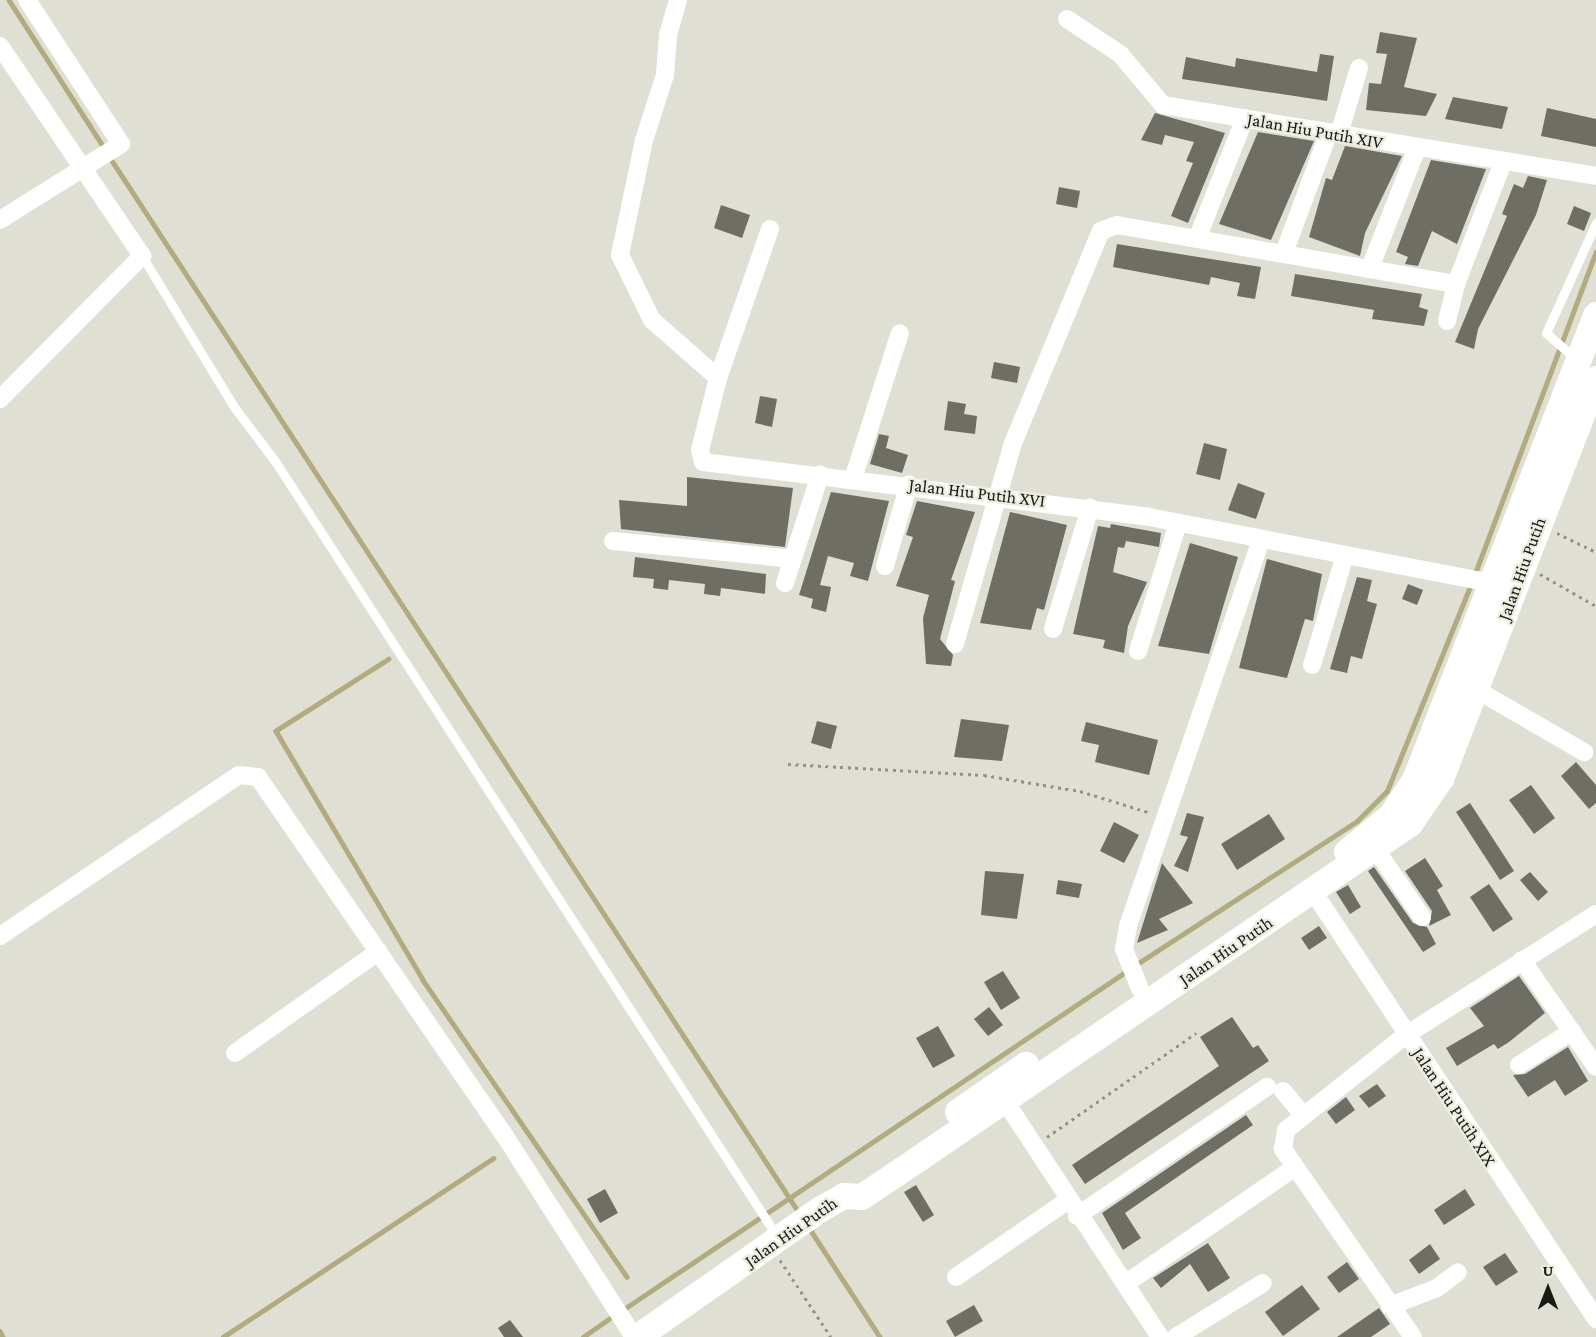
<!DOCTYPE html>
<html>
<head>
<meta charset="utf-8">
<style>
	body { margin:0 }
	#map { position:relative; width:1596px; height:1337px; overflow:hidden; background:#e0dfd3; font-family:"Crimson Pro",serif }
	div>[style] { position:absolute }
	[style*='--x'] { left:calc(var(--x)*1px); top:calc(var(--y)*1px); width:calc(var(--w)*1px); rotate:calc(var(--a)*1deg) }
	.stream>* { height:4.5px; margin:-2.25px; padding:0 2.25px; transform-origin:2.25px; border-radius:2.25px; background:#b1ab7f }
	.building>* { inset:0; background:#6f6e64 }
	.path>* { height:3px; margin-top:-1.5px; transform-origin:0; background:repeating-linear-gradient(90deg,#929289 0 3px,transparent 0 7.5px) }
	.lane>* { height:9px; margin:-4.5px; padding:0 4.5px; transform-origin:4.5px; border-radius:4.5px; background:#fff }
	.street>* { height:18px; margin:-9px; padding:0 9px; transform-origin:9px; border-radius:9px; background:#fff }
	.secondary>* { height:26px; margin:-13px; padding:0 13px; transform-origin:13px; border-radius:13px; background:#fff }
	span { translate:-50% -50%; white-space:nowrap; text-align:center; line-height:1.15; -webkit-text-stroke:4.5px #edece0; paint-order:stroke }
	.street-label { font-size:18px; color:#191915 }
	.north { position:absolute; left:1518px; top:1259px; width:60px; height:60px; -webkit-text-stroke:4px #edece0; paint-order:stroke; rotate:0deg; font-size:16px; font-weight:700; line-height:24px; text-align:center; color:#191915 }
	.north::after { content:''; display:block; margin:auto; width:21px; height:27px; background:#191915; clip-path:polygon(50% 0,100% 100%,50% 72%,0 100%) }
</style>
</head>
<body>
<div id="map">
	<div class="stream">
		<div style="--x:9;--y:0;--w:177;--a:57.2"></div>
		<div style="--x:109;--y:156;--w:1264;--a:56.85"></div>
		<div style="--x:1474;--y:576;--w:346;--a:-69.4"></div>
		<div style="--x:389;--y:659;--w:134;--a:147.5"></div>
		<div style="--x:276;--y:731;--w:289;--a:59.4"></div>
		<div style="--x:423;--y:980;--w:360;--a:55.5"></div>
		<div style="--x:1134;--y:966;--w:266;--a:-33"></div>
		<div style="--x:1357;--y:821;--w:42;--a:-45"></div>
		<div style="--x:1387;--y:791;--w:223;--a:-67.9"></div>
		<div style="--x:808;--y:1226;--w:132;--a:57"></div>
		<div style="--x:624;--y:1309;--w:606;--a:-33.9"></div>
		<div style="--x:0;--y:1331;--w:7;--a:63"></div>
		<div style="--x:223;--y:1337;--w:324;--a:-33.5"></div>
		<div style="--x:583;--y:1337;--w:33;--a:-35"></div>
	</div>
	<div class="building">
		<div style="clip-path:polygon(1380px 32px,1417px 38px,1404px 87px,1437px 94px,1426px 116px,1366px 110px,1369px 83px,1381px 84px,1387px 54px,1376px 53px)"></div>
		<div style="clip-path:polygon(1320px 54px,1334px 56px,1327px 101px,1182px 79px,1186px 57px,1235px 67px,1236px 58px,1317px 72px)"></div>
		<div style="clip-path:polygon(1453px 97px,1508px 107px,1502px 129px,1445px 119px)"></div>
		<div style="clip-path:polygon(1547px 108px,1596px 119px,1596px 147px,1541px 136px)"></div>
		<div style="clip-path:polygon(1155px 113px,1225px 133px,1188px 223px,1171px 216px,1193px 163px,1186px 161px,1194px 142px,1165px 135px,1162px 145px,1141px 140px)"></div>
		<div style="clip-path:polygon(1258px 132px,1314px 141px,1271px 240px,1219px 224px)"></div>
		<div style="clip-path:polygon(1345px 146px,1402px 156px,1365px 233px,1360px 256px,1309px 237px,1326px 178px,1332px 180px)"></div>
		<div style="clip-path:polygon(1431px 160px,1486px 169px,1457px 244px,1432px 231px,1418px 266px,1405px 264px,1408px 257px,1396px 252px)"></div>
		<div style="clip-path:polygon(1528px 176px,1547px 180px,1536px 215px,1478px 329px,1474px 349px,1455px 342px,1507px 216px,1502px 214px,1514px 184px,1523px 188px)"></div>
		<div style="clip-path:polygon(1059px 187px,1080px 191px,1077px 208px,1056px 204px)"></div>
		<div style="clip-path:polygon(721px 205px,750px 215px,742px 238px,714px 228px)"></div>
		<div style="clip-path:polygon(1574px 206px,1591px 213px,1584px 231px,1567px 224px)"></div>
		<div style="clip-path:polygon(1117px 244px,1261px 267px,1255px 299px,1237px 296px,1240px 283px,1211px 277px,1209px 285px,1113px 267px)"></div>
		<div style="clip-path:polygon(1295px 274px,1422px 294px,1419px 307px,1428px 310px,1424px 326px,1372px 319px,1374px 310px,1291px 296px)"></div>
		<div style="clip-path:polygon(994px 362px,1020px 367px,1017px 383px,991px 378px)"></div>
		<div style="clip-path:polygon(760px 396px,777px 399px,772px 427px,755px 423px)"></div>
		<div style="clip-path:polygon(948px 401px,966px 404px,964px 414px,977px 416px,975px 434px,944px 430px)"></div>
		<div style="clip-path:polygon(879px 434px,889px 436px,886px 448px,908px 455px,902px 473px,870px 464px)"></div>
		<div style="clip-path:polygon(1204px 443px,1227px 449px,1220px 480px,1196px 474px)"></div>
		<div style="clip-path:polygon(687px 477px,793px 488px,785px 547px,621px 529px,619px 500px,687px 506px)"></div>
		<div style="clip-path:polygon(1238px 483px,1265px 493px,1256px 519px,1228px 510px)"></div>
		<div style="clip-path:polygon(831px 492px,889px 501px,868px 581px,850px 576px,854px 563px,828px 556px,820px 585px,831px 587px,826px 612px,811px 608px,813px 599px,799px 595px)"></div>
		<div style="clip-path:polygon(917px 501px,975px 512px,951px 580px,955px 581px,940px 639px,953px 655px,951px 666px,926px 664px,923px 618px,929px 595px,896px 586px,913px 537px,906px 535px)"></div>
		<div style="clip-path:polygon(1010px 512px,1067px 525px,1044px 610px,1037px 608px,1031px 630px,980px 623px)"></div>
		<div style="clip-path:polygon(1111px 524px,1161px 533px,1159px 547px,1126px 541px,1124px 548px,1118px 547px,1113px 572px,1147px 582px,1128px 626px,1124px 653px,1103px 648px,1105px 640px,1073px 634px,1098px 526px,1110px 528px)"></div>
		<div style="clip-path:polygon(1190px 543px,1238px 557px,1209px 654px,1158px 646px)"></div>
		<div style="clip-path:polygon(635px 557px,766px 574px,765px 594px,721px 588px,720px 596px,704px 594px,705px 584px,669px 580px,668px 590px,653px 588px,654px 579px,633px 577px)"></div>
		<div style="clip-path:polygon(1267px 559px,1322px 574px,1313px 621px,1305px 619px,1287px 678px,1239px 668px)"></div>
		<div style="clip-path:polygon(1357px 577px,1372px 580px,1367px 601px,1377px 604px,1362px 659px,1351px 656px,1347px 673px,1330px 669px)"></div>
		<div style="clip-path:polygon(1408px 584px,1423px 590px,1417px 605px,1402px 599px)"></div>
		<div style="clip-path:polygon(961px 719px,1009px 725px,1002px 761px,954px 757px)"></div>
		<div style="clip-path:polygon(817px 721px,837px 726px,831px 749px,811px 743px)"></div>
		<div style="clip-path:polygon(1086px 722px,1158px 740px,1149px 775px,1095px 762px,1099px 745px,1081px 741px)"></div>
		<div style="clip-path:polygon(1576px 762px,1596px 785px,1596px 803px,1589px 809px,1561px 776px)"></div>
		<div style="clip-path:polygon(1531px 785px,1555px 818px,1534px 834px,1509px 800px)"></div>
		<div style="clip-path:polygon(1470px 803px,1514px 871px,1500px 880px,1456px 812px)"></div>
		<div style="clip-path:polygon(1187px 813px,1204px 817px,1188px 872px,1174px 866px,1188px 837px,1180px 835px)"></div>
		<div style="clip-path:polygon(1269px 814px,1285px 839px,1237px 870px,1221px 844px)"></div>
		<div style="clip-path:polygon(1114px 822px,1139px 835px,1124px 863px,1100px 851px)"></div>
		<div style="clip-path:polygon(1425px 858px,1443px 886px,1437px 890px,1451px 915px,1429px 926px,1432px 911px,1405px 871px)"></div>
		<div style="clip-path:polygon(1162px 863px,1193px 903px,1159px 919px,1168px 930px,1137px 943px)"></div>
		<div style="clip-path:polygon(1374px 867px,1413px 923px,1427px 927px,1436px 944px,1423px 952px,1368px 871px)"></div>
		<div style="clip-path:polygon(985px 871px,1024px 874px,1017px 919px,981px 915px)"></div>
		<div style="clip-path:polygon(1530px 872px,1548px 892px,1538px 901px,1520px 880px)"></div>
		<div style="clip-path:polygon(1058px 880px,1082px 884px,1079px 898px,1056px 894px)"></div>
		<div style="clip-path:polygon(1489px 884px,1513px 919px,1493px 932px,1470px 897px)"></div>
		<div style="clip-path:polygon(1348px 885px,1361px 907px,1350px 914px,1336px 892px)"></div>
		<div style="clip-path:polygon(1319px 926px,1327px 938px,1309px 950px,1301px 938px)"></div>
		<div style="clip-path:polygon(1003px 971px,1020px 998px,1001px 1010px,984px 982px)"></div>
		<div style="clip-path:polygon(1519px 976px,1545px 1013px,1509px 1042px,1498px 1049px,1494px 1044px,1457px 1066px,1446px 1048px,1484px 1026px,1470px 1008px)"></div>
		<div style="clip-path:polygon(989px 1007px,1003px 1025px,988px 1036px,974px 1019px)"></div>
		<div style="clip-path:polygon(1232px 1017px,1253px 1048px,1258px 1045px,1269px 1061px,1085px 1184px,1072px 1165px,1219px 1066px,1200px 1037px)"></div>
		<div style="clip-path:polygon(938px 1026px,955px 1056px,933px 1068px,916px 1038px)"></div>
		<div style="clip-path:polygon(1568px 1047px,1588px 1081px,1565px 1096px,1555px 1080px,1528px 1097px,1513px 1075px,1525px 1074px)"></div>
		<div style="clip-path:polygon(1377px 1084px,1386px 1096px,1369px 1108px,1359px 1096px)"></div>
		<div style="clip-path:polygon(1346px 1097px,1355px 1110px,1336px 1124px,1327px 1112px)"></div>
		<div style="clip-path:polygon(1246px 1115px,1253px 1125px,1125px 1213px,1141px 1238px,1123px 1250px,1102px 1213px)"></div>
		<div style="clip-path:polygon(916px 1185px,934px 1215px,923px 1222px,904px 1192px)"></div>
		<div style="clip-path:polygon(605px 1189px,618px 1213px,600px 1223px,587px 1199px)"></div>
		<div style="clip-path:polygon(1465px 1189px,1475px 1205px,1444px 1225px,1434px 1210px)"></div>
		<div style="clip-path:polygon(1208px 1243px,1230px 1278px,1208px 1292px,1190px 1264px,1161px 1288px,1153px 1278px)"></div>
		<div style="clip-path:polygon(1430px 1244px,1440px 1259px,1419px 1274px,1409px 1260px)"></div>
		<div style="clip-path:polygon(1505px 1253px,1518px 1272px,1496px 1286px,1483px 1267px)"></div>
		<div style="clip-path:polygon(1347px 1262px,1359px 1279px,1339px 1293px,1327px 1277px)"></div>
		<div style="clip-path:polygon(1302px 1285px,1320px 1309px,1283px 1336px,1265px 1312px)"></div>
		<div style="clip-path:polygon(974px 1305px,983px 1321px,955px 1337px,946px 1321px)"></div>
		<div style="clip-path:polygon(1379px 1308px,1390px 1324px,1371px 1337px,1337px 1337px)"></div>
		<div style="clip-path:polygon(510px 1320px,523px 1337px,504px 1337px,498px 1328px)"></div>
	</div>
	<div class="path">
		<div style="--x:1557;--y:533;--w:43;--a:26"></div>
		<div style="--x:1540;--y:574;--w:64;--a:29.7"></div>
		<div style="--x:788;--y:764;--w:196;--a:3.2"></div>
		<div style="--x:984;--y:775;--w:97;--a:9.5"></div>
		<div style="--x:1080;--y:791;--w:74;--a:17.2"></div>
		<div style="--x:1047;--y:1137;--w:182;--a:-34.9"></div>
		<div style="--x:780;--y:1260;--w:92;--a:56.5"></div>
	</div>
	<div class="lane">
		<div style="--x:142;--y:256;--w:177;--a:58.6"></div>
		<div style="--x:234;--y:407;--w:68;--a:52.8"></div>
		<div style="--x:275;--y:461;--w:926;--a:57.08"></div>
		<div style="--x:1576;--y:359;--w:40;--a:-139"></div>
		<div style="--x:1546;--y:333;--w:121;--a:-65.6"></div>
	</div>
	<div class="street">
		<div style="--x:678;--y:0;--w:36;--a:106"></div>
		<div style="--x:668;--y:35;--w:40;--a:94.3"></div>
		<div style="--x:665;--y:75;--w:68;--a:107.9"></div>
		<div style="--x:644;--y:140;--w:117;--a:101.8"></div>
		<div style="--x:620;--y:255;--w:72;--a:63.8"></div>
		<div style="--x:652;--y:320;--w:88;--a:41.3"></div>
		<div style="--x:1067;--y:19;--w:64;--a:33.4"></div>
		<div style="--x:1120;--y:54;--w:67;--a:49.9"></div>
		<div style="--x:1163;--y:105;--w:439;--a:9.3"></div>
		<div style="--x:0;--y:46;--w:254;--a:55.9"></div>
		<div style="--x:142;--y:256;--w:202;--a:134.8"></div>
		<div style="--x:1339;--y:134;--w:69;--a:-73.1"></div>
		<div style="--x:0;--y:220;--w:143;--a:-32.1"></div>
		<div style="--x:121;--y:144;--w:172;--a:-123.1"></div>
		<div style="--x:770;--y:229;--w:158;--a:109.2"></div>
		<div style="--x:718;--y:378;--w:74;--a:104"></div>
		<div style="--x:700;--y:450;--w:12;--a:76"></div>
		<div style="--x:703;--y:462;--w:449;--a:7"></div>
		<div style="--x:1149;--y:517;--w:348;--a:10.9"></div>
		<div style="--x:1197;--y:239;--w:130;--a:-68.4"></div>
		<div style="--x:1284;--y:253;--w:129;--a:-69.6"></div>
		<div style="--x:1370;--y:268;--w:129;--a:-68.6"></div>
		<div style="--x:1447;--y:321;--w:38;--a:-76"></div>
		<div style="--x:853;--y:479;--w:153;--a:-72.2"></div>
		<div style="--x:613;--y:541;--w:180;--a:5.7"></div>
		<div style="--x:885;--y:566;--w:85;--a:-73.7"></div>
		<div style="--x:785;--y:583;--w:114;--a:-72"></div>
		<div style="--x:1053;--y:629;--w:127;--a:-73"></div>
		<div style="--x:955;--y:644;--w:209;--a:-73.9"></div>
		<div style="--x:1013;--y:443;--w:230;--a:-67.5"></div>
		<div style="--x:1101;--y:231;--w:17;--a:-21"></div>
		<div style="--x:1117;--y:225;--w:344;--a:9.9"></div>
		<div style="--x:1456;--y:284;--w:131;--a:-68.9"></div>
		<div style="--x:1138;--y:651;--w:134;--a:-72.6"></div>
		<div style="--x:1312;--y:665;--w:115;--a:-73.3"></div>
		<div style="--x:1477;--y:690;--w:124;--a:30.1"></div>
		<div style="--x:1377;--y:851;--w:80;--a:55.7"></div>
		<div style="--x:1314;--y:893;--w:511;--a:56.5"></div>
		<div style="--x:0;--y:936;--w:288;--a:-34"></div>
		<div style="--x:239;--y:775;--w:19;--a:6"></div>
		<div style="--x:258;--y:777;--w:432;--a:55.5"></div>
		<div style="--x:503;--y:1133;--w:242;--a:57.3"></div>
		<div style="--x:1522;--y:960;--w:130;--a:55.3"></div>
		<div style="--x:1140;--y:989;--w:43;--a:-111.8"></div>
		<div style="--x:1124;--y:949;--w:23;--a:-80"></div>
		<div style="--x:1128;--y:926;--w:409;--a:-71"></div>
		<div style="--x:235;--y:1053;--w:176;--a:-35.3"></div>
		<div style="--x:1519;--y:1065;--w:63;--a:-32.7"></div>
		<div style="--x:1283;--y:1091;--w:30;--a:50"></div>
		<div style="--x:1005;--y:1101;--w:282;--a:56.7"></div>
		<div style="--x:1077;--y:1216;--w:230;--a:-34.2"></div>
		<div style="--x:956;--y:1277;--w:135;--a:-34.4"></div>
		<div style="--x:1125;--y:1284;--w:206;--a:-34.5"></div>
		<div style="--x:1390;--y:1306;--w:50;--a:-21"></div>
		<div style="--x:1437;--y:1288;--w:26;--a:-37"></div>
		<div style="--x:1176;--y:1337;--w:102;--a:-31.8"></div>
		<div style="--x:1413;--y:1337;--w:229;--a:-124.7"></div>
		<div style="--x:1283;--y:1149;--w:19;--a:-81"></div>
		<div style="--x:1286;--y:1130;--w:153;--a:-38.4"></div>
		<div style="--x:1406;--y:1035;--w:225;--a:-32.5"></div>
	</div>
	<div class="secondary">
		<div style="--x:1347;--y:852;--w:57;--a:-39.3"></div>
		<div style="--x:1391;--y:816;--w:43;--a:-56.3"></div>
		<div style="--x:1415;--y:780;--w:499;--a:-68.7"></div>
		<div style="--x:958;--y:1112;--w:83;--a:-34.7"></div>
		<div style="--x:638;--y:1337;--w:223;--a:-35"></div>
		<div style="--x:821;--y:1209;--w:26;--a:-29"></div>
		<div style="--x:844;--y:1196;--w:18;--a:3"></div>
		<div style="--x:862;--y:1197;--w:66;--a:-33.9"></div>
		<div style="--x:917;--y:1160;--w:597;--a:-34.28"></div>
		<div style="--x:1410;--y:824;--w:55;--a:-55.4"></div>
		<div style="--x:1441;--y:779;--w:429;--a:-68.8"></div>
	</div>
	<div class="street-label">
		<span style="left:1315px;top:131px;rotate:10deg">Jalan Hiu Putih XIV</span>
		<span style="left:977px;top:493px;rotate:7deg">Jalan Hiu Putih XVI</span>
		<span style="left:1522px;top:569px;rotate:-70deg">Jalan Hiu Putih</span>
		<span style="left:1226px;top:951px;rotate:-34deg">Jalan Hiu Putih</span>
		<span style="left:1454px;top:1107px;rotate:57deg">Jalan Hiu Putih XIX</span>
		<span style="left:791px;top:1232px;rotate:-35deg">Jalan Hiu Putih</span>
	</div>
	<div class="north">U</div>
</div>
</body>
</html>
